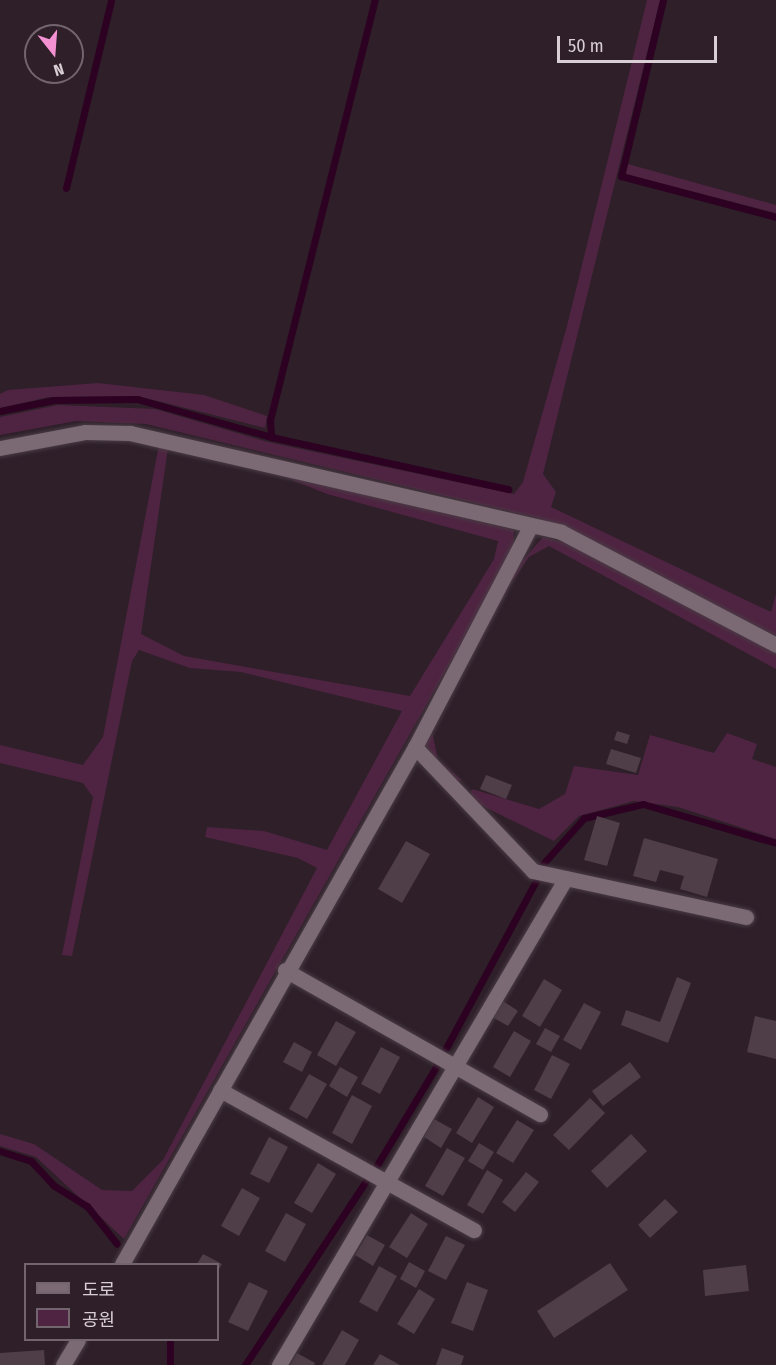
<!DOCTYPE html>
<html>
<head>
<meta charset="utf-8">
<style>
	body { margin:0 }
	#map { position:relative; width:776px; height:1365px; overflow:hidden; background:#2e1f29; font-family:"Fira Sans Condensed","Noto Sans KR",sans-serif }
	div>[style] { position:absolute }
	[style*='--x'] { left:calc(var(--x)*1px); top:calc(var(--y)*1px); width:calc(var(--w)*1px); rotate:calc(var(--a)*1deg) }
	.green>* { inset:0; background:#4f2442 }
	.stream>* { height:7px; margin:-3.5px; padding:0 3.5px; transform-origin:3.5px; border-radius:3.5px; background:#2d0121 }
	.building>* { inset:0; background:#4f3e48 }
	.roads { filter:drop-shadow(0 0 2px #493c44) drop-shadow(0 0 2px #493c44) }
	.minor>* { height:15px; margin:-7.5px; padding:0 7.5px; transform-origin:7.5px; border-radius:7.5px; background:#7b6974 }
	.tertiary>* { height:15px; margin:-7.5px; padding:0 7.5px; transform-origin:7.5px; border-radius:7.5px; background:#7b6974 }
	span { translate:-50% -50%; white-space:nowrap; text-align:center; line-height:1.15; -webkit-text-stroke:4.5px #2e1f29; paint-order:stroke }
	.legend { position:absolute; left:24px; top:1263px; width:195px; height:78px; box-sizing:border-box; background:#2e1f29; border:2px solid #72656d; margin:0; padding:8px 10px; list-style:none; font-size:18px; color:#d9ced4 }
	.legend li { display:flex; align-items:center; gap:12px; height:30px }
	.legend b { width:30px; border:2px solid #72656d }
	.north { position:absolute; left:24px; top:24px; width:60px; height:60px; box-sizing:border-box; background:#2e1f29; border:2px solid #72656d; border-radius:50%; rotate:163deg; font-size:16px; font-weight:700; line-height:24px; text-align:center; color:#d9ced4 }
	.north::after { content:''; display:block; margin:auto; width:21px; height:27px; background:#f491d3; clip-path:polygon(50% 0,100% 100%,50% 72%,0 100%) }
	.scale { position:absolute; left:557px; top:36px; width:160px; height:27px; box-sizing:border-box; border:3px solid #d9ced4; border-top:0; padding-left:8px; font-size:18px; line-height:21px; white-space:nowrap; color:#d9ced4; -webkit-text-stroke:4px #2e1f29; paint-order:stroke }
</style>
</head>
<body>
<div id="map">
	<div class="green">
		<div style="clip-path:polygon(647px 0,660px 0,543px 474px,556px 492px,551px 507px,771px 612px,776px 594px,776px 636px,541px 519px,146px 424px,76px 421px,0 435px,0 417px,58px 405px,155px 409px,268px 442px,514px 494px,523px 482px,567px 326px)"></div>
		<div style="clip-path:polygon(628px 164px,776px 205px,776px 213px,625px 174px)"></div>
		<div style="clip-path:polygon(98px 383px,204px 395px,267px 416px,265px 428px,138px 396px,49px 397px,0 408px,0 394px,8px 390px)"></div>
		<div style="clip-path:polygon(159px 445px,168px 448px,141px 634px,184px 656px,410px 696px,494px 559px,498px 541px,327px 494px,272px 472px,514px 530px,513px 549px,501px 573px,124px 1239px,36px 1157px,0 1146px,0 1134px,34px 1144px,102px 1190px,132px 1191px,163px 1160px,317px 868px,298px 858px,205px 837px,207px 827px,264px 831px,327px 850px,402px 711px,241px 672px,190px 668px,139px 650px,132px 661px,72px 956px,62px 955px,93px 797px,83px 783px,0 763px,0 745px,83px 765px,103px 737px)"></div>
		<div style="clip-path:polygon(543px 537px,572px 545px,776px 651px,776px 669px,549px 546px,529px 557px,512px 582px,432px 731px,438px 760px,462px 780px,455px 781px,424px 744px,510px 575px)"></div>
		<div style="clip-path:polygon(727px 733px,757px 744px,752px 759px,776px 767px,776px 839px,678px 807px,634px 801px,579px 816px,554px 841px,468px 799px,472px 789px,539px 809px,565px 794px,574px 766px,638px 775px,650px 735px,714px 753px)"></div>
	</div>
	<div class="stream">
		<div style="--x:663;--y:0;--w:181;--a:103.4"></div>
		<div style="--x:621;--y:176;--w:160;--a:14.8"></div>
		<div style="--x:66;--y:188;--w:193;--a:-76.5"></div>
		<div style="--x:0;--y:411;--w:55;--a:-11.5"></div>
		<div style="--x:54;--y:400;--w:83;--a:-0.7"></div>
		<div style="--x:137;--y:399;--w:139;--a:15.8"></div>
		<div style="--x:271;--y:437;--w:243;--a:12.4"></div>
		<div style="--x:271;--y:437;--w:17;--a:-93"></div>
		<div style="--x:270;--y:420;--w:433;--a:-76"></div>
		<div style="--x:542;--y:865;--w:63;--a:-48.2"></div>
		<div style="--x:584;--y:818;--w:61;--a:-13.3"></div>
		<div style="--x:643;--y:804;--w:139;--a:16.3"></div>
		<div style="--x:446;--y:1048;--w:192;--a:-61.7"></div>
		<div style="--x:0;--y:1151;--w:33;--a:18"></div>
		<div style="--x:31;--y:1161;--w:33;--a:47"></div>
		<div style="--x:53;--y:1185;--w:40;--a:32"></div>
		<div style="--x:87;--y:1206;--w:48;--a:51.7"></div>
		<div style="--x:377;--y:1165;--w:117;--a:-59"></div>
		<div style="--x:170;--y:1365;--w:25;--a:-90"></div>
		<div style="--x:245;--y:1365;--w:224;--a:-56.7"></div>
	</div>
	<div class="building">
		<div style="clip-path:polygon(617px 731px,630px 735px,627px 744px,614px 740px)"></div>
		<div style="clip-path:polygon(611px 749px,641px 758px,636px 773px,606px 764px)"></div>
		<div style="clip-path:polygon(486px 775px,512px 785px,506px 799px,480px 789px)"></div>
		<div style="clip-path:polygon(597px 816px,620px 823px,607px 866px,584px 860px)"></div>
		<div style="clip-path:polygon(644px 838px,718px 859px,707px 897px,680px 889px,684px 876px,660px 870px,656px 882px,633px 876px)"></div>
		<div style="clip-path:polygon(406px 841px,430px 854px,402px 903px,378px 889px)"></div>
		<div style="clip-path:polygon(677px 977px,691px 983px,668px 1043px,621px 1025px,626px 1010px,660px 1022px)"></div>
		<div style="clip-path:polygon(544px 979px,562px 990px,540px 1027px,522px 1016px)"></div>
		<div style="clip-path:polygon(503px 1001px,518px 1011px,508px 1026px,492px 1017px)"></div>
		<div style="clip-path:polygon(584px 1003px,601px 1012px,581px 1050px,563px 1040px)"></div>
		<div style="clip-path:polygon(755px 1016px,776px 1021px,776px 1059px,747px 1052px)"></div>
		<div style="clip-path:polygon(336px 1021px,356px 1032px,336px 1066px,317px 1055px)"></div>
		<div style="clip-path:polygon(545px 1028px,560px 1036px,551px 1052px,536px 1044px)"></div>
		<div style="clip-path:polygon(514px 1031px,531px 1041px,510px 1077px,493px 1067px)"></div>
		<div style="clip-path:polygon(294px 1042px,312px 1052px,302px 1072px,283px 1062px)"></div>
		<div style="clip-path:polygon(381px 1047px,400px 1057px,380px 1094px,361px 1084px)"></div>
		<div style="clip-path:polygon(552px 1055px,570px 1064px,551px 1099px,534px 1090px)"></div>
		<div style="clip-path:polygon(630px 1062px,641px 1077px,603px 1106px,592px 1091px)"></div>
		<div style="clip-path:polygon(340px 1067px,358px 1077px,347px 1097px,329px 1086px)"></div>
		<div style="clip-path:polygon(309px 1074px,327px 1084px,307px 1119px,289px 1109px)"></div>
		<div style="clip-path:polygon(352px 1095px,372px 1106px,352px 1144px,332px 1133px)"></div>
		<div style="clip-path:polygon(478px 1097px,494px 1107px,472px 1143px,456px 1133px)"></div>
		<div style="clip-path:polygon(590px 1098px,605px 1113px,569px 1150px,553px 1135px)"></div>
		<div style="clip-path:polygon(434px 1119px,452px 1129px,441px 1148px,424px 1137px)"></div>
		<div style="clip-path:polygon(517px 1120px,534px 1130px,513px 1163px,496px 1153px)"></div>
		<div style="clip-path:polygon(631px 1134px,647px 1151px,607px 1188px,591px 1171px)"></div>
		<div style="clip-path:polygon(269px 1137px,288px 1147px,269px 1183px,250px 1174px)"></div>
		<div style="clip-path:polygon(479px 1143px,494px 1152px,483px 1170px,468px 1161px)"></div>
		<div style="clip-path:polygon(447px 1148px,465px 1158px,443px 1196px,425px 1186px)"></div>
		<div style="clip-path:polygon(318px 1163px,336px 1174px,312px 1213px,294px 1203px)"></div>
		<div style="clip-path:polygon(487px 1170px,503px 1180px,483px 1214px,467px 1205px)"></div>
		<div style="clip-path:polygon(526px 1172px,539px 1182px,515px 1212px,502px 1202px)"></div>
		<div style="clip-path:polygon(242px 1188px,260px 1198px,239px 1236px,221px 1226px)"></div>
		<div style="clip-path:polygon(665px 1199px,678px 1212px,650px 1238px,638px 1225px)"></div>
		<div style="clip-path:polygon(286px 1213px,306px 1224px,285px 1262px,265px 1251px)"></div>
		<div style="clip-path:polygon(411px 1213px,428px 1224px,407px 1258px,389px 1247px)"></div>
		<div style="clip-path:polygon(367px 1235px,385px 1245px,373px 1266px,355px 1255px)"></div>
		<div style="clip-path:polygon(446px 1236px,465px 1245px,446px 1280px,428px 1271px)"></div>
		<div style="clip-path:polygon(203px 1254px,222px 1264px,218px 1271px,218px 1264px,197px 1264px)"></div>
		<div style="clip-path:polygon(409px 1262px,425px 1271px,416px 1288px,400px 1279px)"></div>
		<div style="clip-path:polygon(610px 1263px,628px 1290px,554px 1338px,537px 1311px)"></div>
		<div style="clip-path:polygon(746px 1265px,749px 1291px,705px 1296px,703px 1270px)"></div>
		<div style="clip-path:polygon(379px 1266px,397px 1276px,377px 1312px,359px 1302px)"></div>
		<div style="clip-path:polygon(249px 1282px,268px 1291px,248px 1331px,228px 1322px)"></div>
		<div style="clip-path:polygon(467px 1282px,488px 1290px,473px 1331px,451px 1323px)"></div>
		<div style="clip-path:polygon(419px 1289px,435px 1299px,414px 1334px,397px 1324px)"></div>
		<div style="clip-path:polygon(342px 1330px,359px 1340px,345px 1365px,322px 1365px)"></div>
		<div style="clip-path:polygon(442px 1348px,464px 1356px,461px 1365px,436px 1365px)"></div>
		<div style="clip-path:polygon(44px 1350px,45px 1365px,0 1365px,0 1353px)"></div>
		<div style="clip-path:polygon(297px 1353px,315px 1363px,314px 1365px,290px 1365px)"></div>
		<div style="clip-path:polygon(380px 1354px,400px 1365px,373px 1365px)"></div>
	</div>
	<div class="roads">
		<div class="minor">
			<div style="--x:415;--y:747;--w:171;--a:46.4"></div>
			<div style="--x:533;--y:871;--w:218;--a:12.2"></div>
			<div style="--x:285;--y:970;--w:293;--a:29.5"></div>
			<div style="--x:220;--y:1090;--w:290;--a:28.9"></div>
			<div style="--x:122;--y:1264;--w:594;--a:-60.46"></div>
			<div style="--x:415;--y:747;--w:250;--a:-62.4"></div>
			<div style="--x:63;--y:1365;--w:29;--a:-59"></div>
			<div style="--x:279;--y:1365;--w:565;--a:-59.49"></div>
		</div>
		<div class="tertiary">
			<div style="--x:0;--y:448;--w:86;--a:-10.7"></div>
			<div style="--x:85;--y:432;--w:45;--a:1.3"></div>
			<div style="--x:130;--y:433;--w:442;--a:12.9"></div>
			<div style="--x:561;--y:532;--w:243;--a:27.7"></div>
		</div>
	</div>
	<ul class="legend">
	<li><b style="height:8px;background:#7b6974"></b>도로</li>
	<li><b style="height:16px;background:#4f2442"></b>공원</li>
	</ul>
	<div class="north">N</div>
	<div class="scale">50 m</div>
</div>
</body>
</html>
